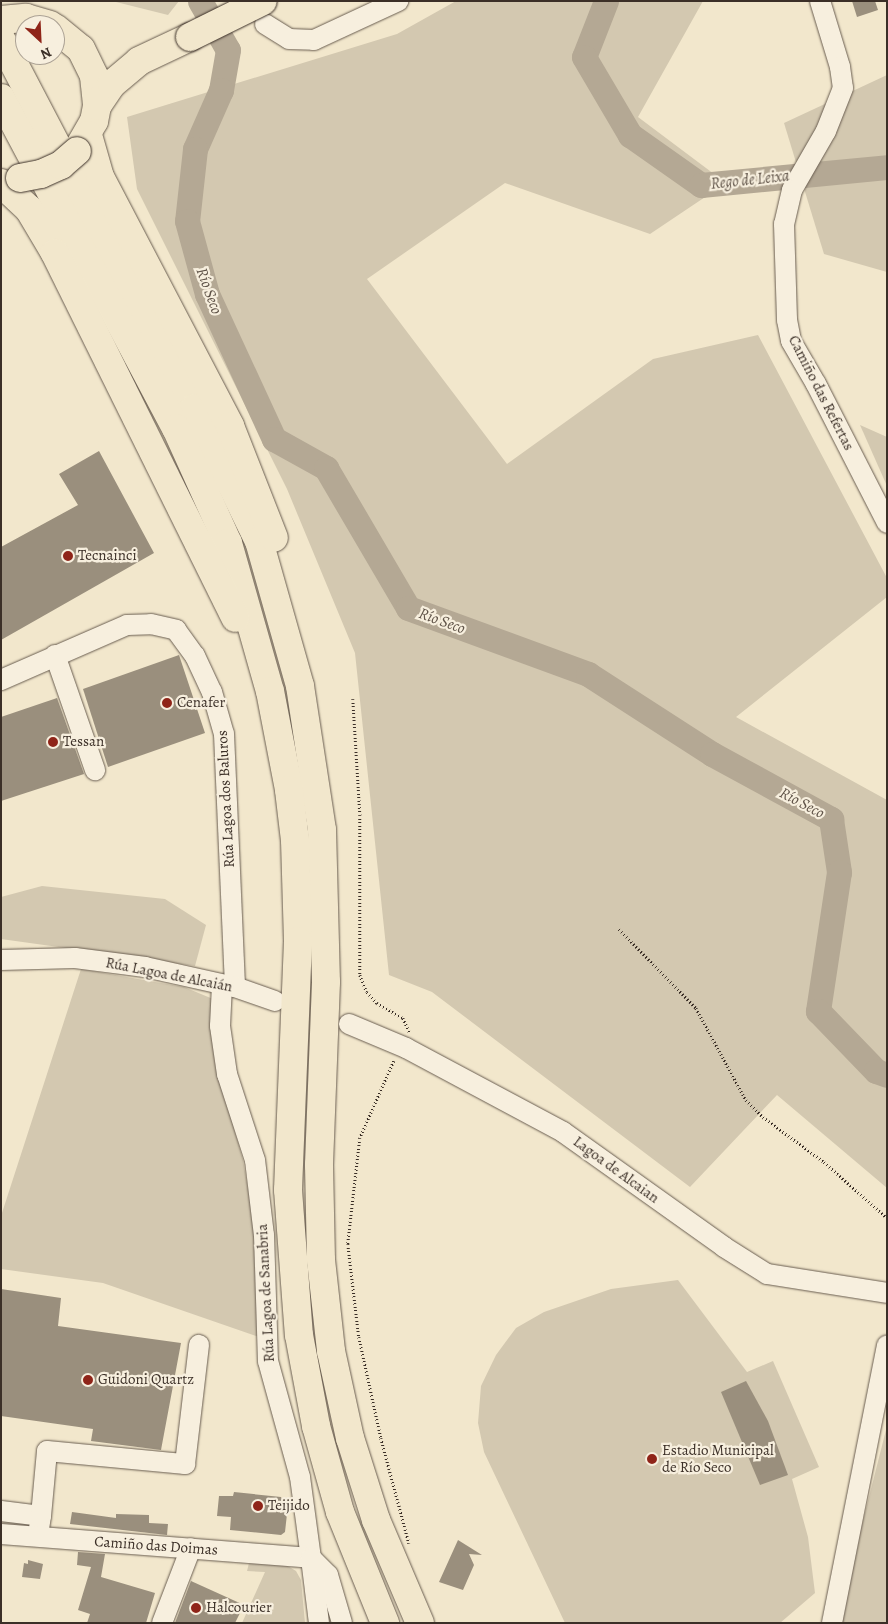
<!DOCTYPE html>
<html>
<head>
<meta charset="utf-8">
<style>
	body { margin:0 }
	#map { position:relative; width:888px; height:1624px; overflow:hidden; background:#f2e7cc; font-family:Alegreya,serif }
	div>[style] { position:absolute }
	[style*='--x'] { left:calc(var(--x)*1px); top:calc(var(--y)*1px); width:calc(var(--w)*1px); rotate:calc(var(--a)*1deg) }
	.green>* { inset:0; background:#d3c8b0 }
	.river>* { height:25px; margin:-12.5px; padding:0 12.5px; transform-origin:12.5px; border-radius:12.5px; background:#b4a894 }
	.building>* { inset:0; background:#9a8f7d }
	.path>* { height:2.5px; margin-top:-1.25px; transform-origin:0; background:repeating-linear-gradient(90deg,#3b2f27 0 1px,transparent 0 3.5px) }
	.roads { filter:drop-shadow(0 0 1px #695d50) drop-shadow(0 0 1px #695d50) }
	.minor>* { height:20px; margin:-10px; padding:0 10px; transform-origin:10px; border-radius:10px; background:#f7efde }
	.highway>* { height:28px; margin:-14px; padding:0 14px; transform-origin:14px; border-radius:14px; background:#f2e7cc }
	.bridges { filter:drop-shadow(0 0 1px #3b2f27) drop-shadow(0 0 1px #3b2f27) }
	.highway-bridge>* { height:28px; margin:-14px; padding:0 14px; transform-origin:14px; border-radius:14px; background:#f2e7cc }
	.dots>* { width:14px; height:14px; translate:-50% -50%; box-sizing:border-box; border:2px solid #f7efde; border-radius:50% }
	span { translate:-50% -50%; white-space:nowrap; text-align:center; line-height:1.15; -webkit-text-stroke:4.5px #f7efde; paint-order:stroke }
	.street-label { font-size:15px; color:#3b2f27 }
	.poi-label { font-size:15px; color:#3b2f27 }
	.left { translate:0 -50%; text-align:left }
	.water-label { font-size:16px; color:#5f5348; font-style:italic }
	.frame { position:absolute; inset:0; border:2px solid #3b2f27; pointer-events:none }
	.north { position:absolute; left:15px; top:15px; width:50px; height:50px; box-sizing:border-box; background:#f7efde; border:1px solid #aca295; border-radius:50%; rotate:155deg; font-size:14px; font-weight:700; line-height:20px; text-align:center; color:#3b2f27 }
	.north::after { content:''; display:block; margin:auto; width:18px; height:22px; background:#8f2418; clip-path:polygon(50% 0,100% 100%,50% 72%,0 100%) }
</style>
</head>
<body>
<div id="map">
	<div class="green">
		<div style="clip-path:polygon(112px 1px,179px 1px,168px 15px)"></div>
		<div style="clip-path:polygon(456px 1px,703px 1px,638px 117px,726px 183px,650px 234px,505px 183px,367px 279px,507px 464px,653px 359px,758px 335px,887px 578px,887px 597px,736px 717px,887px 800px,887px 1188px,777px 1095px,690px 1187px,432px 992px,389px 975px,355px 653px,287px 489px,137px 189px,127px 117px,397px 34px)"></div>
		<div style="clip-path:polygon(887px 75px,887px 272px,824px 254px,784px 123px)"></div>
		<div style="clip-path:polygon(860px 425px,887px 437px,887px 486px)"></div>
		<div style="clip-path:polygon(42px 886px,165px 899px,206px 925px,195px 966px,1px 939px,1px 897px)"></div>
		<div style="clip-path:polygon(81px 969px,184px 987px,213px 999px,215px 1060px,243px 1160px,256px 1235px,259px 1337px,103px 1283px,1px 1269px,1px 1216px)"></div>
		<div style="clip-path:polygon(678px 1280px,747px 1372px,773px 1361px,819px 1467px,792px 1479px,808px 1537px,815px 1593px,780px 1623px,565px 1623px,484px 1452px,478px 1423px,481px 1386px,496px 1355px,516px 1328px,544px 1312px,611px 1289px)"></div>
		<div style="clip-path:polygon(887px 1426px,887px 1623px,837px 1623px)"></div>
		<div style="clip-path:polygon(249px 1563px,286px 1565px,296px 1571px,301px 1580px,305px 1623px,242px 1623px,265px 1572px,247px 1571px)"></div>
	</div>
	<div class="river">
		<div style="--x:200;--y:1;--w:56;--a:60.3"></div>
		<div style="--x:228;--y:50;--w:41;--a:99.9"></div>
		<div style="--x:221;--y:90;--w:64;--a:113.8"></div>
		<div style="--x:195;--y:149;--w:72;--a:96.3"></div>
		<div style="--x:187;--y:221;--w:76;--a:74.7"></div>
		<div style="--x:207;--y:294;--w:160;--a:65.2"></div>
		<div style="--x:274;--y:439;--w:60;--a:29.1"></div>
		<div style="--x:326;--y:468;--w:162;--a:59.6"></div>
		<div style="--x:408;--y:608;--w:192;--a:20.1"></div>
		<div style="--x:588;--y:674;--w:148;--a:32.8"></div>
		<div style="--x:712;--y:754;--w:136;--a:28.6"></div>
		<div style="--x:831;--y:819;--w:54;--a:81.4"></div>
		<div style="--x:839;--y:872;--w:141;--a:98.6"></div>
		<div style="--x:818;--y:1011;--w:83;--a:46"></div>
		<div style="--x:876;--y:1071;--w:12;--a:20"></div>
		<div style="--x:606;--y:1;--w:60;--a:111.4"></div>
		<div style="--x:584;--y:57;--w:91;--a:59.5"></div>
		<div style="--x:630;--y:135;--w:87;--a:35.2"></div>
		<div style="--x:701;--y:185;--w:187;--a:-5.5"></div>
	</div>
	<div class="building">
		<div style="clip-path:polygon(852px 1px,875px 1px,878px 10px,857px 17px)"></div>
		<div style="clip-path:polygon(99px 451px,154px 553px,1px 640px,1px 547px,78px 505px,59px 474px)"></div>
		<div style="clip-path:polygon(179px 655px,205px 733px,108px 767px,83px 689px)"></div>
		<div style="clip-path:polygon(57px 698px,84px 774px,1px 801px,1px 717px)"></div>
		<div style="clip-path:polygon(1px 1289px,61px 1298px,58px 1326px,181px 1343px,161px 1450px,91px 1441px,93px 1429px,1px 1416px)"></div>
		<div style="clip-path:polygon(746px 1381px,768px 1421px,788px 1475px,760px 1485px,721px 1392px)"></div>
		<div style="clip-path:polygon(234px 1492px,281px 1497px,287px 1514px,285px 1532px,281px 1535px,230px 1530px,231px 1517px,217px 1516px,219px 1496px,233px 1496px)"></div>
		<div style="clip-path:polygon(72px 1512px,116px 1518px,116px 1514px,149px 1515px,149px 1523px,168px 1524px,167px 1535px,70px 1524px)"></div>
		<div style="clip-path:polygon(458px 1540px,482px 1555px,469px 1554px,474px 1565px,463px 1590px,439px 1582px)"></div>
		<div style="clip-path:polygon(78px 1552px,105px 1554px,101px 1577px,155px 1593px,146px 1623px,87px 1623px,90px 1614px,78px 1610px,91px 1567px,77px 1565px)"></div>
		<div style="clip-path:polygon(28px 1560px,43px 1564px,40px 1579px,22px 1577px,24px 1563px,28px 1564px)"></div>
		<div style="clip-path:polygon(191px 1581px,244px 1605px,235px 1623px,175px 1623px)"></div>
	</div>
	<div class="path">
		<div style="--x:353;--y:699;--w:116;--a:86.5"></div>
		<div style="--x:360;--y:815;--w:160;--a:90"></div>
		<div style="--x:360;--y:975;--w:18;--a:68"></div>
		<div style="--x:367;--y:992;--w:15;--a:48"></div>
		<div style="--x:377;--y:1003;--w:30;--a:30"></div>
		<div style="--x:403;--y:1018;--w:17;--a:65"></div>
		<div style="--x:619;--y:929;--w:110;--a:45.7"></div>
		<div style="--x:696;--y:1008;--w:105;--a:61.5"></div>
		<div style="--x:746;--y:1100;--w:24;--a:45"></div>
		<div style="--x:763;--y:1117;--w:76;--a:36.4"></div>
		<div style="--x:824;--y:1162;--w:84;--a:41.6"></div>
		<div style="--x:394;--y:1061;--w:84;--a:113.8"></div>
		<div style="--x:360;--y:1138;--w:107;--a:96.5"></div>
		<div style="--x:348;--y:1244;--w:94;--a:83.3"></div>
		<div style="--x:359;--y:1337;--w:103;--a:77.7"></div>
		<div style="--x:381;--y:1438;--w:109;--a:75.1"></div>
	</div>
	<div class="roads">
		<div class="minor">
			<div style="--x:820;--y:1;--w:69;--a:73.1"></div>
			<div style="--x:840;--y:67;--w:21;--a:82"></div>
			<div style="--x:843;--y:88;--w:46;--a:111.6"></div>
			<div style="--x:826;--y:131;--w:68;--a:120"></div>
			<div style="--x:792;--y:190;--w:35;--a:103"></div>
			<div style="--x:784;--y:224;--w:96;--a:88.2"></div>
			<div style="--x:787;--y:320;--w:21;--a:79"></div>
			<div style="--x:791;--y:341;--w:50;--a:59.8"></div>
			<div style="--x:816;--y:384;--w:156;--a:62.9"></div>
			<div style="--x:265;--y:24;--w:28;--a:32"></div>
			<div style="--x:289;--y:39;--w:25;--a:2"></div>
			<div style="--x:314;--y:40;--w:93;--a:-24.9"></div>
			<div style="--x:55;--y:655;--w:122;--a:70.8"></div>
			<div style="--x:1;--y:680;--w:137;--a:-23.6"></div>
			<div style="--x:127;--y:625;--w:24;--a:-2"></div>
			<div style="--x:151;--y:624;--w:26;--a:13"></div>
			<div style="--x:176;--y:630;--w:32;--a:54"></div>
			<div style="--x:195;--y:656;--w:40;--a:65"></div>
			<div style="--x:212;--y:692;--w:44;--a:74.1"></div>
			<div style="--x:224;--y:734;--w:253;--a:87.5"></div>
			<div style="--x:1;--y:960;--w:74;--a:-1.5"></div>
			<div style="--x:75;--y:958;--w:71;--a:7.3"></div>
			<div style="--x:145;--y:967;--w:92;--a:12.5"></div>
			<div style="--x:235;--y:987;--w:42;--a:19.3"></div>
			<div style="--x:222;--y:985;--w:41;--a:92.8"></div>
			<div style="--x:220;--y:1026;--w:49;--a:81.7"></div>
			<div style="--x:227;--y:1074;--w:90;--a:72"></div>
			<div style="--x:255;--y:1160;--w:76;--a:83.2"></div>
			<div style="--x:264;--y:1235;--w:126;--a:88.2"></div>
			<div style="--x:268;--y:1361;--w:120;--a:74.6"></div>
			<div style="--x:300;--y:1477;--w:82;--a:82.3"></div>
			<div style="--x:311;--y:1558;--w:24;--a:45"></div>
			<div style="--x:328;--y:1575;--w:50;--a:73.7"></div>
			<div style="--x:349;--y:1024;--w:62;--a:22.8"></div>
			<div style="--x:406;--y:1048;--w:178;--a:28.1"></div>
			<div style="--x:563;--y:1132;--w:198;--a:35.5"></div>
			<div style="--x:724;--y:1247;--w:51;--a:32.1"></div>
			<div style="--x:767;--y:1274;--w:121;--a:9"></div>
			<div style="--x:1;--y:1511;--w:40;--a:7.1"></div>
			<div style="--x:41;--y:1516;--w:13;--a:99"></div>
			<div style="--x:41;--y:1516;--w:65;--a:-84.7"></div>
			<div style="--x:47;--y:1451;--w:139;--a:5.4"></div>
			<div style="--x:185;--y:1464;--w:120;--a:-83.3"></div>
			<div style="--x:1;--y:1534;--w:311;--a:4.4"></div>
			<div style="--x:311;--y:1558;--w:65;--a:83"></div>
			<div style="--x:162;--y:1623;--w:80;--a:-68.9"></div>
			<div style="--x:832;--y:1623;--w:283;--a:-78.8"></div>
		</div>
		<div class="highway">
			<div style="--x:1;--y:20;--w:25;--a:-5"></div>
			<div style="--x:26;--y:18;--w:25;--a:16"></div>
			<div style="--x:55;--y:28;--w:33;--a:39"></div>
			<div style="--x:81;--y:49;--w:30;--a:64"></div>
			<div style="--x:94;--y:76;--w:30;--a:84"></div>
			<div style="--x:97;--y:106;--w:15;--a:101"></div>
			<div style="--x:94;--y:121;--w:32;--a:120"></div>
			<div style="--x:1;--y:39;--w:416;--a:62.4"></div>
			<div style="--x:194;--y:408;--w:148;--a:64"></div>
			<div style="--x:259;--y:541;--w:151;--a:74.2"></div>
			<div style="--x:300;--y:686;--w:146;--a:81.3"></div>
			<div style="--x:322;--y:830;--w:152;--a:88.5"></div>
			<div style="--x:326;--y:982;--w:183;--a:92.2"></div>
			<div style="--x:319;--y:1165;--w:95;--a:88.8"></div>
			<div style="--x:321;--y:1260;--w:92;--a:83.7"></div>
			<div style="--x:331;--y:1351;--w:89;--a:77.7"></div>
			<div style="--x:350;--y:1438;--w:86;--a:72.4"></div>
			<div style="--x:376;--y:1520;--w:112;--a:66.9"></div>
			<div style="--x:1;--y:98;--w:374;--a:62.1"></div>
			<div style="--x:176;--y:428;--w:126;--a:65.7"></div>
			<div style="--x:228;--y:543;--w:154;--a:74.2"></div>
			<div style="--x:270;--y:691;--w:101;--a:79.1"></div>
			<div style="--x:289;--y:790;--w:50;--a:83.2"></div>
			<div style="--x:295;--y:840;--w:101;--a:88.3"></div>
			<div style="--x:298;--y:941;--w:249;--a:92.3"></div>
			<div style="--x:288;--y:1190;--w:145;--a:85.7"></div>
			<div style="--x:299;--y:1335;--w:93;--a:79.4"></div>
			<div style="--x:316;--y:1426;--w:89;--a:74.4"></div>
			<div style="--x:340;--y:1512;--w:120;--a:67.9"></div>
			<div style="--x:97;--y:106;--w:27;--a:-56"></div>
			<div style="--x:112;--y:84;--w:35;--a:-40"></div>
			<div style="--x:139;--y:61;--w:56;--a:-25.2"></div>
			<div style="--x:88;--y:135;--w:44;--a:74.1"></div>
			<div style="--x:100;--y:177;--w:281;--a:62.4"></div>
			<div style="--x:230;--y:426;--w:120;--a:68.6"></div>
			<div style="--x:1;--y:183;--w:38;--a:43"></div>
			<div style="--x:29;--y:209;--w:51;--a:59.4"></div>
			<div style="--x:55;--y:253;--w:407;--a:63.7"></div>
		</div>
	</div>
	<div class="bridges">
		<div class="highway-bridge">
			<div style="--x:190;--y:37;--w:81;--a:-26.3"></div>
			<div style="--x:20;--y:178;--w:21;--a:-11"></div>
			<div style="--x:41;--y:174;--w:22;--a:-24"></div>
			<div style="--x:61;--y:165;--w:21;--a:-41"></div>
		</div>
	</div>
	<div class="dots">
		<div style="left:68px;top:556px;background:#8f2418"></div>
		<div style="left:167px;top:703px;background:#8f2418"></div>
		<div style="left:53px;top:742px;background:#8f2418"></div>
		<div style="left:88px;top:1380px;background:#8f2418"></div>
		<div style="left:652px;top:1459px;background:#8f2418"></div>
		<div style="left:258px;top:1506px;background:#8f2418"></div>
		<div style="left:196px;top:1608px;background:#8f2418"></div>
	</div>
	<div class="street-label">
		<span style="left:821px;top:393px;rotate:63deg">Camiño das Refertas</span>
		<span style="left:226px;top:799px;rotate:-93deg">Rúa Lagoa dos Baluros</span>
		<span style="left:169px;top:975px;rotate:11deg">Rúa Lagoa de Alcaián</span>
		<span style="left:616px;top:1170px;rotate:36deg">Lagoa de Alcaian</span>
		<span style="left:266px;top:1293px;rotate:-93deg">Rúa Lagoa de Sanabria</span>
		<span style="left:156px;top:1546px;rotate:4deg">Camiño das Doimas</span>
	</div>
	<div class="poi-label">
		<span class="left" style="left:78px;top:556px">Tecnainci</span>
		<span class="left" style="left:177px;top:703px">Cenafer</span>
		<span class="left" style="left:63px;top:742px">Tessan</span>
		<span class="left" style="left:98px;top:1380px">Guidoni Quartz</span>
		<span class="left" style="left:662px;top:1459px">Estadio Municipal<br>de Río Seco</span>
		<span class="left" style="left:268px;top:1506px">Teijido</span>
		<span class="left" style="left:206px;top:1608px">Halcourier</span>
	</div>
	<div class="water-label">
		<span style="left:750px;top:180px;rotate:-6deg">Rego de Leixa</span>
		<span style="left:209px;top:291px;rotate:70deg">Río Seco</span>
		<span style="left:442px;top:621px;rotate:20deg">Río Seco</span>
		<span style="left:802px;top:803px;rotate:28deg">Río Seco</span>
	</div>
	<div class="frame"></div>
	<div class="north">N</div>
</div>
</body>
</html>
